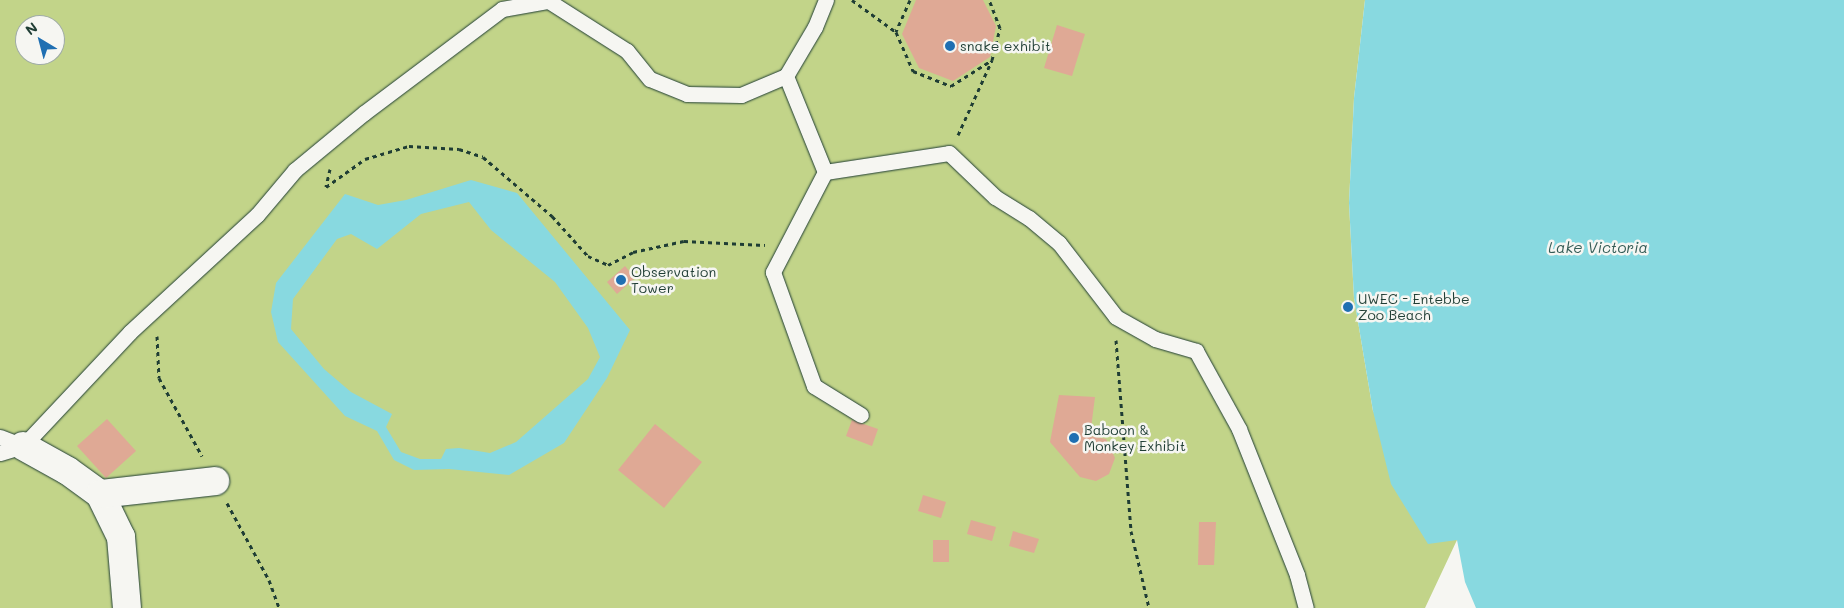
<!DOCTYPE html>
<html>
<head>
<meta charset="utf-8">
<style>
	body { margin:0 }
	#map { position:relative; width:1844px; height:608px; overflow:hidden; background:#f6f6f2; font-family:Mali,sans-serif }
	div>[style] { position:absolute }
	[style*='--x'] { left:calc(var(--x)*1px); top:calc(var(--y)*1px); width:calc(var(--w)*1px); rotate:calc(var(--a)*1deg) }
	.green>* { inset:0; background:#c2d489 }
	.water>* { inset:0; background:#88d9e0 }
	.building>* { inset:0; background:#dfa995 }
	.path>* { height:3px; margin-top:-1.5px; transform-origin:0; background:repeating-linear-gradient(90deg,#1f3d34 0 4px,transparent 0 8px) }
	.roads { filter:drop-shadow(0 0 1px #1f3d34) drop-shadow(0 0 1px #1f3d34) }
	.service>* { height:15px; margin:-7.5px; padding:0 7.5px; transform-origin:7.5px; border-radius:7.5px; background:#f6f6f2 }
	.minor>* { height:28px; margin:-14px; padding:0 14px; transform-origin:14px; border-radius:14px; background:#f6f6f2 }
	.dots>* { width:14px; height:14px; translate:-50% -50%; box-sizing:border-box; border:2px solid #f6f6f2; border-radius:50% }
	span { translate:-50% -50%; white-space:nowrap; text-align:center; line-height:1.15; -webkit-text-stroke:5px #f6f6f2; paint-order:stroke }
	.poi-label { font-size:14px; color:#1f3d34 }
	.left { translate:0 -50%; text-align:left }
	.water-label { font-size:15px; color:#345c56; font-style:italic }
	.north { position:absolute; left:15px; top:15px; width:50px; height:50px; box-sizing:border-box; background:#f6f6f2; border:1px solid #a0aca6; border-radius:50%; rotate:323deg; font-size:14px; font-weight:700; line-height:20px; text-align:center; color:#1f3d34 }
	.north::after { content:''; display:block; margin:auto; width:18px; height:22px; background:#1f6fb2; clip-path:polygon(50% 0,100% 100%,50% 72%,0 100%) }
</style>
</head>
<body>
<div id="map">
	<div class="green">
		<div style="clip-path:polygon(evenodd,0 0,1365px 0,1354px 98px,1349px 203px,1354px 298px,1373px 411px,1457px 540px,1425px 608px,0 608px,0 0,25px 25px,55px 25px,55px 55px,25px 55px,25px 25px)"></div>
	</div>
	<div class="water">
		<div style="clip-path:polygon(1365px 0,1844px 0,1844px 608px,1476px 608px,1465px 582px,1457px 540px,1428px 544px,1391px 484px,1373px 411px,1354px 298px,1349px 203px,1354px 98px)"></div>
		<div style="clip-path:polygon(evenodd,471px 180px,517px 193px,630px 330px,607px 378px,564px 443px,509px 475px,449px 469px,414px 470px,394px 460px,377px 431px,345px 416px,278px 342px,271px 312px,276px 283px,345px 194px,378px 205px,406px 200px,471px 180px,469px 202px,491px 230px,555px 282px,588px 328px,600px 357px,588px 379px,516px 442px,490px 453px,459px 448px,446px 449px,441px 459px,420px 459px,401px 452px,386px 427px,392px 414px,351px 392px,324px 369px,291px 329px,293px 299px,337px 239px,351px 234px,377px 249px,421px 214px,469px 202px)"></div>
	</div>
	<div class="building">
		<div style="clip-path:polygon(916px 0,983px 0,996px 26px,990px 57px,953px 81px,919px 68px,902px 34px)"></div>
		<div style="clip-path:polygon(1057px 25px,1085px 34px,1072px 76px,1044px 68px)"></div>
		<div style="clip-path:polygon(625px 266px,635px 278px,617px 294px,607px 282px)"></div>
		<div style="clip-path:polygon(1059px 395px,1095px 397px,1090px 436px,1106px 439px,1115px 458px,1109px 474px,1096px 481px,1080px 477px,1050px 442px)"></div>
		<div style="clip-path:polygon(107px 419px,136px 451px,106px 478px,77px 446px)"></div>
		<div style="clip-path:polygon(852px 420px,878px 429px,872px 446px,846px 436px)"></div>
		<div style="clip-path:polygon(655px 424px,702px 462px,664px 508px,618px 470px)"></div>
		<div style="clip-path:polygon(923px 495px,946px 502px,941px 518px,918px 511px)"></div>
		<div style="clip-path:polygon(971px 520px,996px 527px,992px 541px,967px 534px)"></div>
		<div style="clip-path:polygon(1199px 522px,1216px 522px,1214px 565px,1198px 565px)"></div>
		<div style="clip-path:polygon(1013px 531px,1039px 539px,1034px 553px,1009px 546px)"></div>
		<div style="clip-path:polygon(933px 540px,949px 540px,949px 562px,933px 562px)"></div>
	</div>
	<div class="path">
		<div style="--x:852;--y:0;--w:54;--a:36"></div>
		<div style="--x:910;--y:0;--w:35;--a:114"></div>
		<div style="--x:896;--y:32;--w:43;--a:66.4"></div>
		<div style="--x:913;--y:71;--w:41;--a:21.5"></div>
		<div style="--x:951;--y:86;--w:49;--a:-32.4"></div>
		<div style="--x:958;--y:135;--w:82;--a:-65.6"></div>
		<div style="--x:992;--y:60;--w:33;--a:-76"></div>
		<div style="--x:1000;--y:28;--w:30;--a:-111"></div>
		<div style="--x:330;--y:169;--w:18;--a:103"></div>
		<div style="--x:326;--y:187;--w:48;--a:-35.7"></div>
		<div style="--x:365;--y:159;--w:46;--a:-16.5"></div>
		<div style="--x:409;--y:146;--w:50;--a:3.4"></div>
		<div style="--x:459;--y:149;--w:25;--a:18"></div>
		<div style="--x:483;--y:157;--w:91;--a:40.5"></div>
		<div style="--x:552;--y:216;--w:54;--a:48"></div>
		<div style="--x:588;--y:256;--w:22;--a:24"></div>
		<div style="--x:608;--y:265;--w:28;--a:-27"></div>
		<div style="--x:633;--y:252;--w:52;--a:-12.2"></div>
		<div style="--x:684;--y:241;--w:81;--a:2.8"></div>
		<div style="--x:157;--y:336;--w:42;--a:87.3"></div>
		<div style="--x:159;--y:378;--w:89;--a:61.1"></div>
		<div style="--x:1116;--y:340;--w:192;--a:85.5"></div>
		<div style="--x:1131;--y:531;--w:79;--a:76.8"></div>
		<div style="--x:227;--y:503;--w:88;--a:61.4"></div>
		<div style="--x:269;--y:580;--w:30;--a:70"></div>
	</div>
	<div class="roads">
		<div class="service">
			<div style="--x:547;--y:0;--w:95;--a:32.5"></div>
			<div style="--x:627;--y:51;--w:36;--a:51"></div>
			<div style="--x:650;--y:79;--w:40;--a:22"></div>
			<div style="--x:687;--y:94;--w:54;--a:1.1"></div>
			<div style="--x:741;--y:95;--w:49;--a:-22.9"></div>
			<div style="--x:786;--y:76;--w:57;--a:-59.4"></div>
			<div style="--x:815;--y:27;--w:29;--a:-68"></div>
			<div style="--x:786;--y:76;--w:104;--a:67.9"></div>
			<div style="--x:825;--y:172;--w:125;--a:-8.7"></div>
			<div style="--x:949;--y:153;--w:64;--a:43.7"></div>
			<div style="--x:995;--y:197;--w:40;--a:32"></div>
			<div style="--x:1029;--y:218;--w:39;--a:40"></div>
			<div style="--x:1059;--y:243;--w:93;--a:52.4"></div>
			<div style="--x:1116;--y:317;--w:45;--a:29.4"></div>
			<div style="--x:1155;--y:339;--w:43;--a:16.3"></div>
			<div style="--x:1196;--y:351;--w:89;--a:61.1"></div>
			<div style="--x:1239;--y:429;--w:157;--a:68.3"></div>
			<div style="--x:1297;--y:575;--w:34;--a:75"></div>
			<div style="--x:825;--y:172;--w:113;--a:117.5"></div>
			<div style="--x:773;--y:272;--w:121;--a:70.2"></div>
			<div style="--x:814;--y:386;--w:55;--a:31.7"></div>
			<div style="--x:0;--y:437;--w:25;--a:21"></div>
			<div style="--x:0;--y:453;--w:24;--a:-17"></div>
			<div style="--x:23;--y:446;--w:156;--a:-46.8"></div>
			<div style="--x:130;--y:332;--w:173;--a:-42.7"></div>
			<div style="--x:257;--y:215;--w:59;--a:-49.8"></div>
			<div style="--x:295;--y:170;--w:89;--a:-39.6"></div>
			<div style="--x:364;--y:113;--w:173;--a:-37"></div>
			<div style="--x:502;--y:9;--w:47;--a:-9.9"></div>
		</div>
		<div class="minor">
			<div style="--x:23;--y:446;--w:51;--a:29.1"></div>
			<div style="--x:68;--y:471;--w:39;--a:36"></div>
			<div style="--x:100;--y:494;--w:48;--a:64"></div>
			<div style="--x:121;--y:537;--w:71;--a:85.2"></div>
			<div style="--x:100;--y:494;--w:116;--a:-6.4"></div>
		</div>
	</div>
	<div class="dots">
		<div style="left:950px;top:46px;background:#1f6fb2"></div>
		<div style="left:621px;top:280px;background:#1f6fb2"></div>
		<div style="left:1348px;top:307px;background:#1f6fb2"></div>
		<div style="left:1074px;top:438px;background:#1f6fb2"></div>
	</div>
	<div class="poi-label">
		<span class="left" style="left:960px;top:46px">snake exhibit</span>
		<span class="left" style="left:631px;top:280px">Observation<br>Tower</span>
		<span class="left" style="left:1358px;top:307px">UWEC - Entebbe<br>Zoo Beach</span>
		<span class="left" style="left:1084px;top:438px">Baboon &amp;<br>Monkey Exhibit</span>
	</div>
	<div class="water-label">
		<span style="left:1598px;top:248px">Lake Victoria</span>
	</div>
	<div class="north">N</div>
</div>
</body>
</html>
